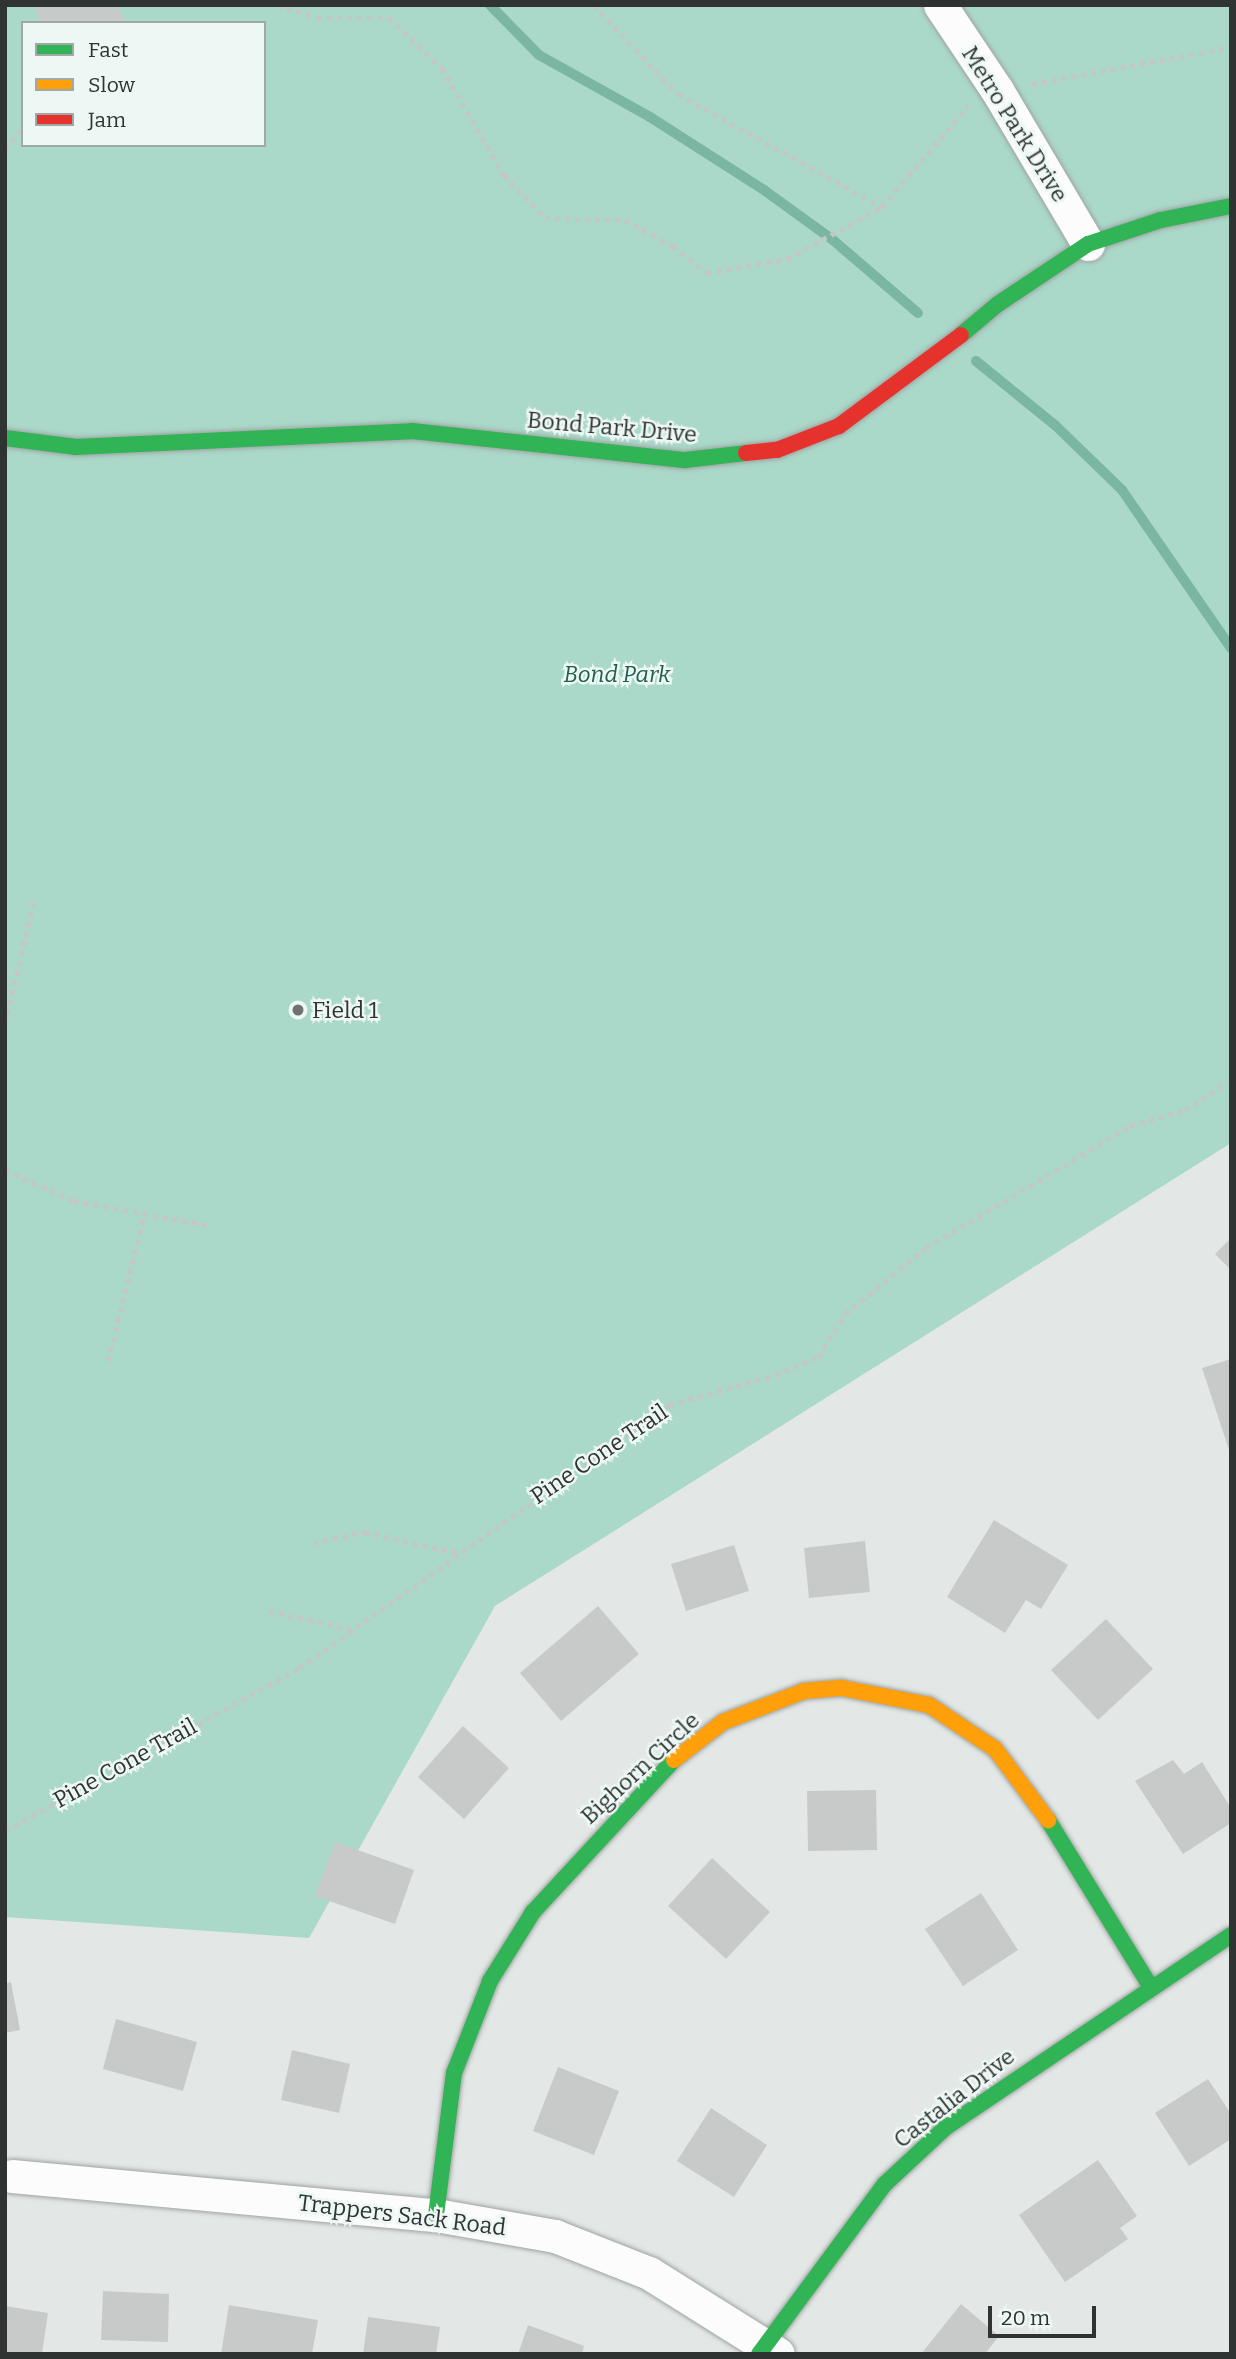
<!DOCTYPE html>
<html>
<head>
<meta charset="utf-8">
<style>
	body { margin:0 }
	#map { position:relative; width:1236px; height:2359px; overflow:hidden; background:#e3e8e6; font-family:Bitter,serif }
	div>[style] { position:absolute }
	[style*='--x'] { left:calc(var(--x)*1px); top:calc(var(--y)*1px); width:calc(var(--w)*1px); rotate:calc(var(--a)*1deg) }
	.green>* { inset:0; background:#aad8c9 }
	.stream>* { height:10px; margin:-5px; padding:0 5px; transform-origin:5px; border-radius:5px; background:#7bb6a3 }
	.building>* { inset:0; background:#c8caca }
	.path>* { height:4.5px; margin-top:-2.25px; transform-origin:0; background:repeating-linear-gradient(90deg,#c4c7c7 0 5px,transparent 0 10px) }
	.roads { filter:drop-shadow(0 0 2px #9fa4a2) drop-shadow(0 0 2px #9fa4a2) }
	.street>* { height:33px; margin:-16.5px; padding:0 16.5px; transform-origin:16.5px; border-radius:16.5px; background:#fbfcfb }
	.fast>* { height:16px; margin:-8px; padding:0 8px; transform-origin:8px; border-radius:8px; background:#30b455 }
	.slow>* { height:16px; margin:-8px; padding:0 8px; transform-origin:8px; border-radius:8px; background:#ff9f0a }
	.jam>* { height:16px; margin:-8px; padding:0 8px; transform-origin:8px; border-radius:8px; background:#e5322d }
	.dots>* { width:19px; height:19px; translate:-50% -50%; box-sizing:border-box; border:4px solid #edf8f4; border-radius:50% }
	span { translate:-50% -50%; white-space:nowrap; text-align:center; line-height:1.15; -webkit-text-stroke:5px #edf8f4; paint-order:stroke }
	.street-label { font-size:23px; color:#2f3332 }
	.park-label { font-size:23px; color:#21604e; font-style:italic }
	.poi-label { font-size:23px; color:#2f3332 }
	.left { translate:0 -50%; text-align:left }
	.frame { position:absolute; inset:0; border:7px solid #2f3332; pointer-events:none }
	.legend { position:absolute; left:21px; top:21px; width:245px; height:126px; box-sizing:border-box; background:#edf8f4; border:2px solid #a1a9a6; margin:0; padding:9px 12px; list-style:none; font-size:21px; color:#2f3332 }
	.legend li { display:flex; align-items:center; gap:14px; height:35px }
	.legend b { width:35px; border:2px solid #a1a9a6 }
	.scale { position:absolute; left:988px; top:2306px; width:108px; height:32px; box-sizing:border-box; border:4px solid #2f3332; border-top:0; padding-left:9px; font-size:21px; line-height:24px; white-space:nowrap; color:#2f3332; -webkit-text-stroke:5px #edf8f4; paint-order:stroke }
</style>
</head>
<body>
<div id="map">
	<div class="green">
		<div style="clip-path:polygon(evenodd,5px 5px,1231px 5px,1231px 1143px,495px 1606px,309px 1938px,5px 1917px,5px 5px,23px 23px,264px 23px,264px 145px,23px 145px,23px 23px)"></div>
	</div>
	<div class="stream">
		<div style="--x:490;--y:5;--w:70;--a:45.6"></div>
		<div style="--x:539;--y:55;--w:127;--a:29.2"></div>
		<div style="--x:650;--y:117;--w:135;--a:32.6"></div>
		<div style="--x:764;--y:190;--w:85;--a:35.9"></div>
		<div style="--x:833;--y:240;--w:112;--a:40.7"></div>
		<div style="--x:976;--y:361;--w:103;--a:39.1"></div>
		<div style="--x:1056;--y:426;--w:92;--a:44.1"></div>
		<div style="--x:1122;--y:490;--w:192;--a:55.4"></div>
	</div>
	<div class="building">
		<div style="clip-path:polygon(35px 5px,119px 5px,124px 23px,40px 23px)"></div>
		<div style="clip-path:polygon(1231px 1238px,1231px 1270px,1215px 1254px)"></div>
		<div style="clip-path:polygon(1231px 1359px,1231px 1453px,1230px 1453px,1202px 1368px)"></div>
		<div style="clip-path:polygon(994px 1520px,1068px 1565px,1041px 1609px,1026px 1600px,1005px 1633px,947px 1597px)"></div>
		<div style="clip-path:polygon(865px 1541px,870px 1592px,809px 1598px,804px 1548px)"></div>
		<div style="clip-path:polygon(734px 1545px,749px 1591px,686px 1611px,671px 1564px)"></div>
		<div style="clip-path:polygon(598px 1606px,639px 1654px,561px 1721px,520px 1673px)"></div>
		<div style="clip-path:polygon(1106px 1619px,1153px 1669px,1098px 1720px,1051px 1670px)"></div>
		<div style="clip-path:polygon(463px 1726px,509px 1768px,464px 1819px,418px 1777px)"></div>
		<div style="clip-path:polygon(1173px 1760px,1184px 1774px,1202px 1762px,1231px 1808px,1231px 1823px,1183px 1854px,1135px 1781px)"></div>
		<div style="clip-path:polygon(876px 1790px,877px 1850px,808px 1851px,807px 1791px)"></div>
		<div style="clip-path:polygon(335px 1842px,414px 1870px,395px 1924px,315px 1896px)"></div>
		<div style="clip-path:polygon(712px 1858px,770px 1912px,726px 1959px,668px 1906px)"></div>
		<div style="clip-path:polygon(981px 1893px,1018px 1950px,963px 1986px,925px 1929px)"></div>
		<div style="clip-path:polygon(11px 1982px,20px 2030px,5px 2033px,5px 1984px)"></div>
		<div style="clip-path:polygon(116px 2019px,197px 2042px,183px 2091px,103px 2069px)"></div>
		<div style="clip-path:polygon(292px 2050px,350px 2064px,339px 2113px,281px 2100px)"></div>
		<div style="clip-path:polygon(558px 2067px,619px 2091px,594px 2155px,533px 2131px)"></div>
		<div style="clip-path:polygon(1208px 2079px,1231px 2114px,1231px 2139px,1189px 2166px,1155px 2113px)"></div>
		<div style="clip-path:polygon(711px 2108px,767px 2145px,734px 2197px,677px 2161px)"></div>
		<div style="clip-path:polygon(1098px 2160px,1137px 2216px,1120px 2228px,1128px 2239px,1065px 2282px,1019px 2215px)"></div>
		<div style="clip-path:polygon(103px 2291px,169px 2294px,168px 2342px,101px 2340px)"></div>
		<div style="clip-path:polygon(961px 2304px,999px 2336px,985px 2354px,921px 2354px)"></div>
		<div style="clip-path:polygon(229px 2305px,318px 2320px,312px 2354px,221px 2354px)"></div>
		<div style="clip-path:polygon(5px 2306px,48px 2313px,42px 2354px,5px 2354px)"></div>
		<div style="clip-path:polygon(368px 2317px,440px 2327px,436px 2354px,363px 2354px)"></div>
		<div style="clip-path:polygon(528px 2325px,584px 2346px,582px 2354px,518px 2354px)"></div>
	</div>
	<div class="path">
		<div style="--x:277;--y:5;--w:42;--a:18"></div>
		<div style="--x:317;--y:18;--w:72;--a:0"></div>
		<div style="--x:389;--y:18;--w:73;--a:43.3"></div>
		<div style="--x:442;--y:68;--w:124;--a:59.9"></div>
		<div style="--x:504;--y:175;--w:59;--a:46.4"></div>
		<div style="--x:545;--y:218;--w:80;--a:1.4"></div>
		<div style="--x:625;--y:220;--w:55;--a:28.4"></div>
		<div style="--x:673;--y:246;--w:43;--a:38.5"></div>
		<div style="--x:707;--y:273;--w:81;--a:-9.9"></div>
		<div style="--x:787;--y:259;--w:108;--a:-28.7"></div>
		<div style="--x:594;--y:5;--w:122;--a:46.7"></div>
		<div style="--x:678;--y:94;--w:233;--a:29"></div>
		<div style="--x:882;--y:207;--w:133;--a:-49.6"></div>
		<div style="--x:1032;--y:84;--w:202;--a:-10.5"></div>
		<div style="--x:5;--y:150;--w:29;--a:-52"></div>
		<div style="--x:5;--y:1024;--w:128;--a:-76.9"></div>
		<div style="--x:5;--y:1170;--w:76;--a:24.2"></div>
		<div style="--x:74;--y:1201;--w:139;--a:10.3"></div>
		<div style="--x:108;--y:1361;--w:154;--a:-76.1"></div>
		<div style="--x:313;--y:1543;--w:52;--a:-12.2"></div>
		<div style="--x:364;--y:1532;--w:97;--a:12.5"></div>
		<div style="--x:269;--y:1611;--w:87;--a:12.6"></div>
		<div style="--x:5;--y:1831;--w:336;--a:-29"></div>
		<div style="--x:299;--y:1668;--w:454;--a:-35.4"></div>
		<div style="--x:669;--y:1405;--w:110;--a:-15.8"></div>
		<div style="--x:775;--y:1375;--w:47;--a:-22.7"></div>
		<div style="--x:818;--y:1357;--w:51;--a:-57.9"></div>
		<div style="--x:845;--y:1314;--w:104;--a:-39.2"></div>
		<div style="--x:926;--y:1248;--w:238;--a:-30.9"></div>
		<div style="--x:1130;--y:1126;--w:57;--a:-16.2"></div>
		<div style="--x:1185;--y:1110;--w:54;--a:-32.2"></div>
	</div>
	<div class="roads">
		<div class="street">
			<div style="--x:940;--y:5;--w:102;--a:56.2"></div>
			<div style="--x:997;--y:90;--w:179;--a:59.4"></div>
			<div style="--x:12;--y:2176;--w:426;--a:5.3"></div>
			<div style="--x:436;--y:2215;--w:121;--a:10"></div>
			<div style="--x:555;--y:2236;--w:101;--a:21.5"></div>
			<div style="--x:649;--y:2273;--w:152;--a:32.1"></div>
		</div>
		<div class="fast">
			<div style="--x:961;--y:335;--w:48;--a:-40"></div>
			<div style="--x:998;--y:304;--w:108;--a:-33.7"></div>
			<div style="--x:1088;--y:244;--w:77;--a:-18.2"></div>
			<div style="--x:1161;--y:220;--w:71;--a:-11.3"></div>
			<div style="--x:5;--y:438;--w:72;--a:7.2"></div>
			<div style="--x:76;--y:447;--w:336;--a:-2.7"></div>
			<div style="--x:412;--y:431;--w:275;--a:6.1"></div>
			<div style="--x:685;--y:460;--w:61;--a:-6.5"></div>
			<div style="--x:1048;--y:1820;--w:195;--a:58.4"></div>
			<div style="--x:436;--y:2215;--w:143;--a:-82.8"></div>
			<div style="--x:454;--y:2073;--w:99;--a:-68.6"></div>
			<div style="--x:490;--y:1981;--w:81;--a:-58.1"></div>
			<div style="--x:533;--y:1912;--w:207;--a:-47.2"></div>
			<div style="--x:759;--y:2354;--w:212;--a:-53.5"></div>
			<div style="--x:885;--y:2184;--w:82;--a:-43"></div>
			<div style="--x:945;--y:2128;--w:345;--a:-34"></div>
		</div>
		<div class="slow">
			<div style="--x:674;--y:1760;--w:62;--a:-37.8"></div>
			<div style="--x:723;--y:1722;--w:87;--a:-20.9"></div>
			<div style="--x:804;--y:1691;--w:38;--a:-5"></div>
			<div style="--x:842;--y:1688;--w:89;--a:11.1"></div>
			<div style="--x:929;--y:1705;--w:79;--a:33.7"></div>
			<div style="--x:995;--y:1749;--w:89;--a:53.3"></div>
		</div>
		<div class="jam">
			<div style="--x:746;--y:453;--w:31;--a:-6"></div>
			<div style="--x:777;--y:450;--w:66;--a:-21.2"></div>
			<div style="--x:839;--y:426;--w:152;--a:-36.7"></div>
		</div>
	</div>
	<div class="dots">
		<div style="left:298px;top:1010px;background:#6e7271"></div>
	</div>
	<div class="street-label">
		<span style="left:1015px;top:124px;rotate:58deg">Metro Park Drive</span>
		<span style="left:612px;top:427px;rotate:5deg">Bond Park Drive</span>
		<span style="left:599px;top:1454px;rotate:-34deg">Pine Cone Trail</span>
		<span style="left:125px;top:1763px;rotate:-29deg">Pine Cone Trail</span>
		<span style="left:640px;top:1768px;rotate:-43deg">Bighorn Circle</span>
		<span style="left:954px;top:2098px;rotate:-38deg">Castalia Drive</span>
		<span style="left:402px;top:2215px;rotate:7deg">Trappers Sack Road</span>
	</div>
	<div class="park-label">
		<span style="left:617px;top:674px">Bond Park</span>
	</div>
	<div class="poi-label">
		<span class="left" style="left:312px;top:1010px">Field 1</span>
	</div>
	<div class="frame"></div>
	<ul class="legend">
	<li><b style="height:9px;background:#30b455"></b>Fast</li>
	<li><b style="height:9px;background:#ff9f0a"></b>Slow</li>
	<li><b style="height:9px;background:#e5322d"></b>Jam</li>
	</ul>
	<div class="scale">20 m</div>
</div>
</body>
</html>
